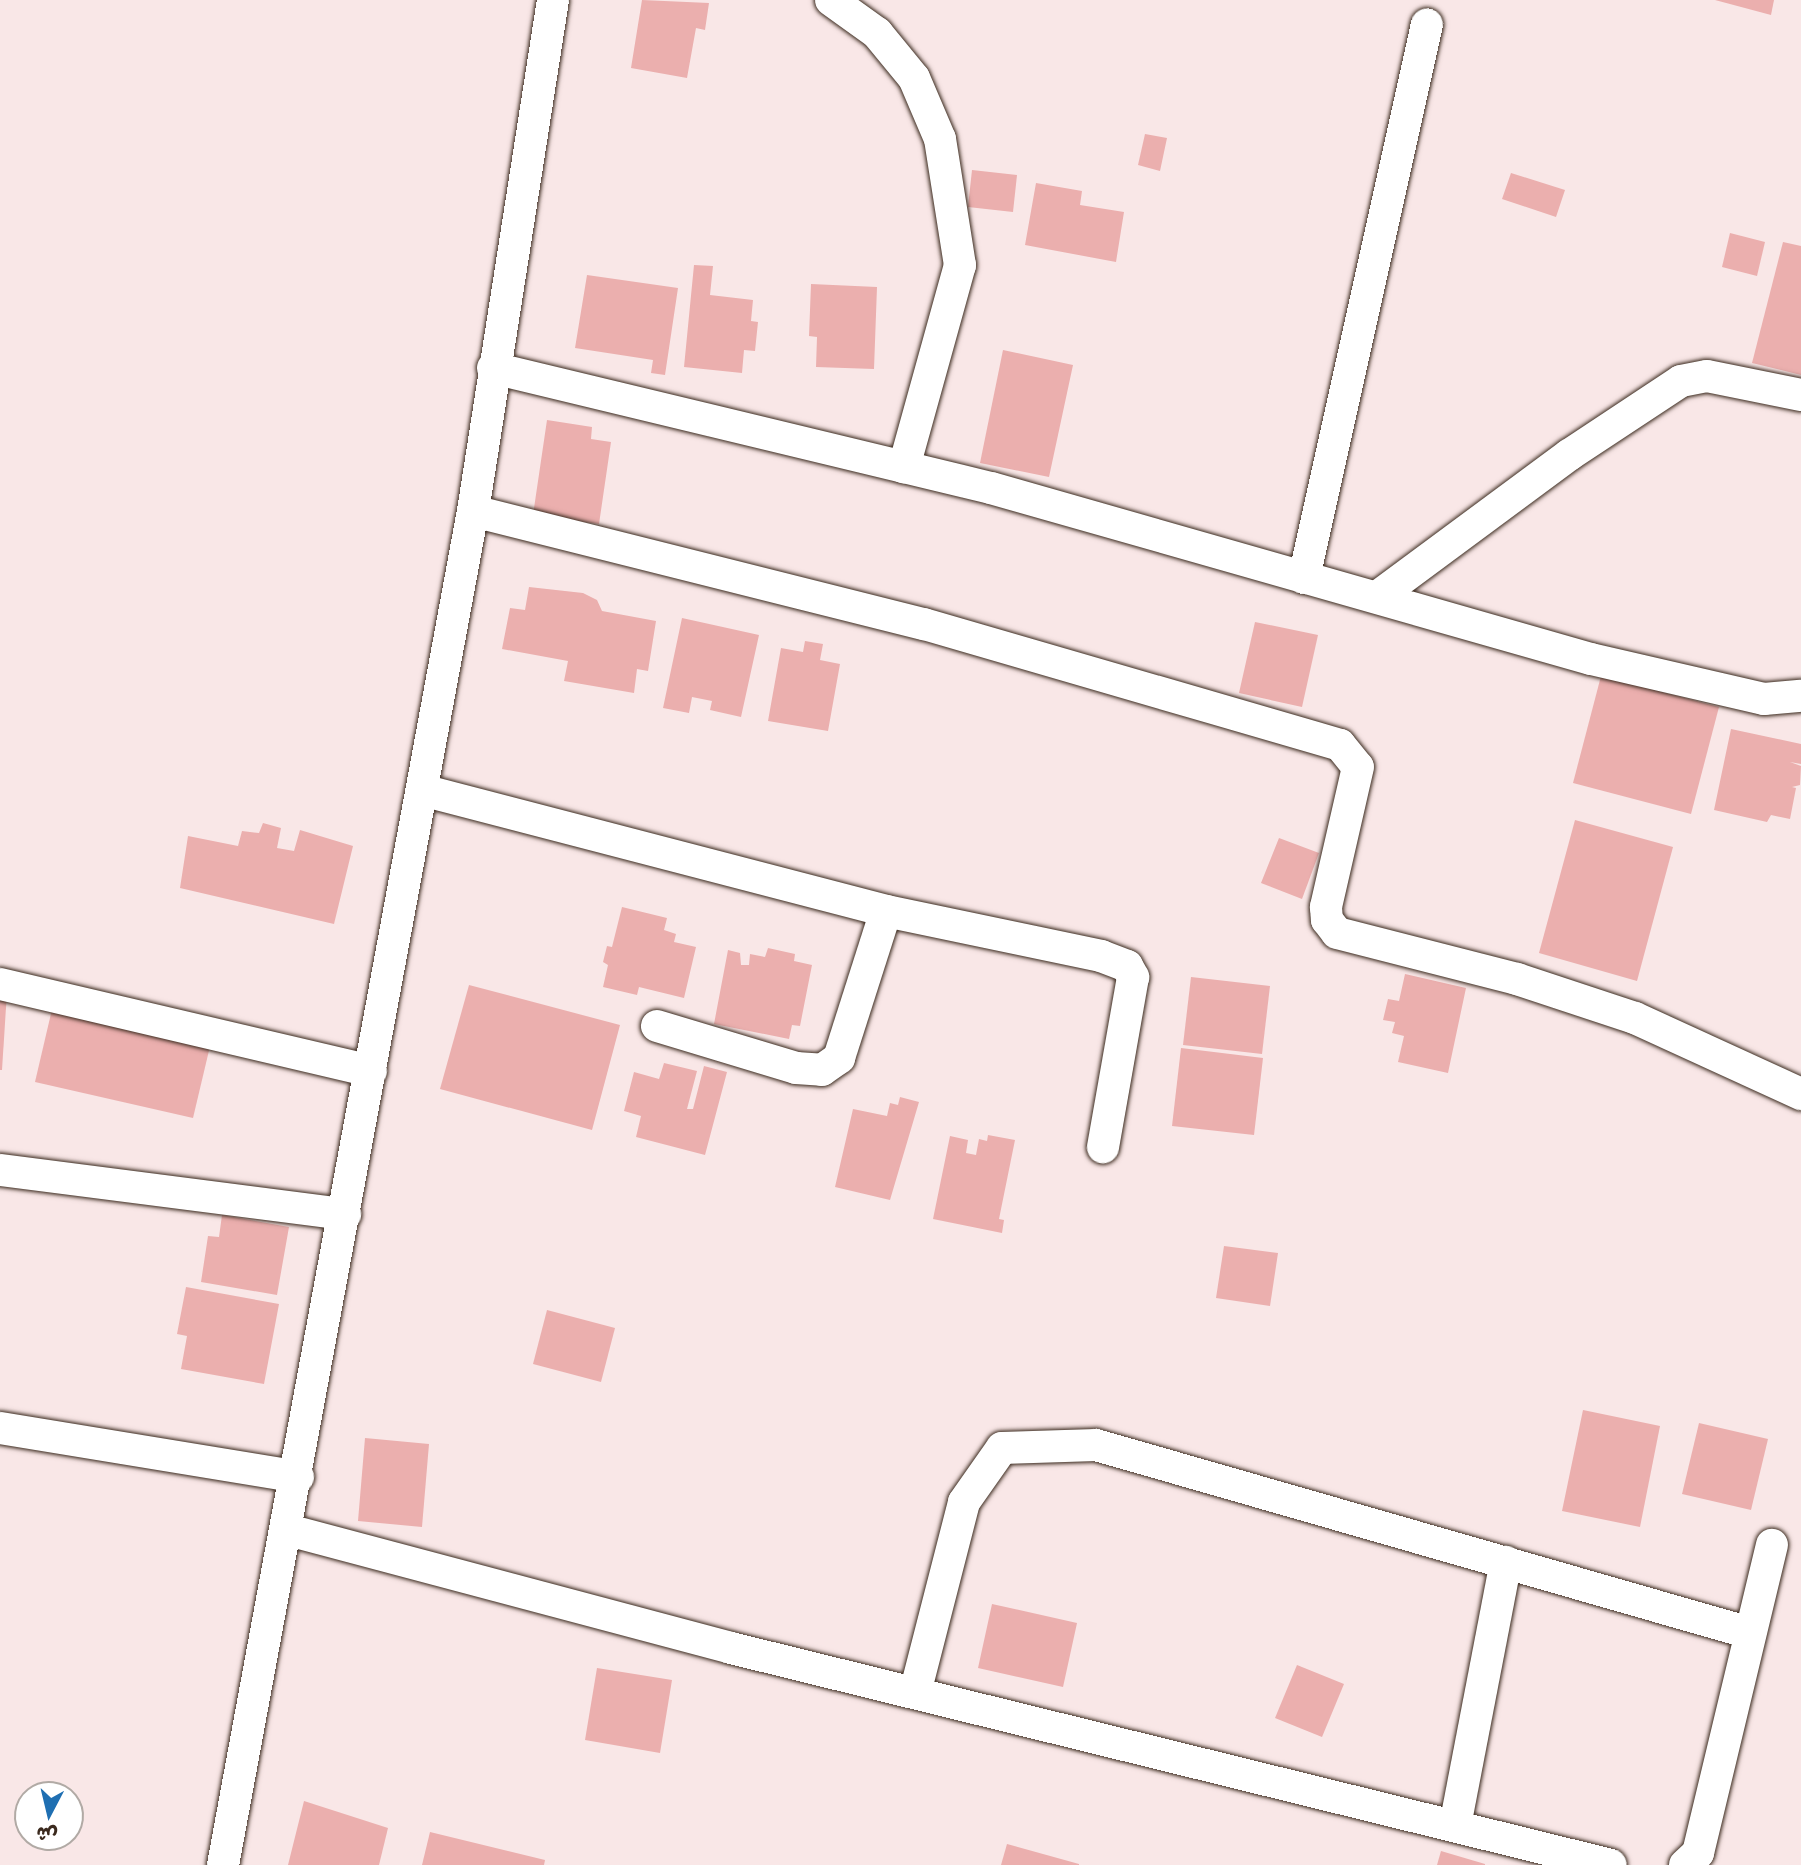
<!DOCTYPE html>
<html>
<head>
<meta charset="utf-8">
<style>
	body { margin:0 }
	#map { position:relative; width:1801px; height:1865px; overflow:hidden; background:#f9e7e7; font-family:Mali,"Playpen Sans Arabic",sans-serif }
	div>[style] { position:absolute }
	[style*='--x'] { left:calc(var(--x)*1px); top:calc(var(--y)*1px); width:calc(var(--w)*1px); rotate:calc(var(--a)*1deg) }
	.building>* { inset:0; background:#ebafae }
	.roads { filter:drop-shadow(0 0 2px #3b2a1e) drop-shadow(0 0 2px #3b2a1e) }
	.minor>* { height:32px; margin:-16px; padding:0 16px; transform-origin:16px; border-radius:16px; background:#fff }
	span { translate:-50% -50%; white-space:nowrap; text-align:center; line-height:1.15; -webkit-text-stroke:5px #fff; paint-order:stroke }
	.north { position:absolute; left:14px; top:1781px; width:70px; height:70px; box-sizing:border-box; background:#fff; border:2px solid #b1aaa5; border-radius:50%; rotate:187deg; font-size:19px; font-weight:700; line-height:28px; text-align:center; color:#3b2a1e }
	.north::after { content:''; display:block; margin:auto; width:24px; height:32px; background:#1f6fb2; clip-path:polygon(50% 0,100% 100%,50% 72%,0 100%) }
</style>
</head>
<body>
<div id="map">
	<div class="building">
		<div style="clip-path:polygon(642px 0,709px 3px,705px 30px,696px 28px,687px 78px,631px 68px)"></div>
		<div style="clip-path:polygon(1715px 0,1774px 0,1771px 15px)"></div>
		<div style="clip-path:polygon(1145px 134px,1167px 138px,1160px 171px,1138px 165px)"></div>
		<div style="clip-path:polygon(972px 170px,1017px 175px,1013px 212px,968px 207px)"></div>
		<div style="clip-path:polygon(1511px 173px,1565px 190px,1556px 217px,1502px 199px)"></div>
		<div style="clip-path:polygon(1036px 183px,1082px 191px,1080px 205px,1124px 212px,1116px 262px,1025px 245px)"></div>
		<div style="clip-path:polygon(1730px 233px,1765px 242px,1757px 276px,1722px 267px)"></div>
		<div style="clip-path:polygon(1783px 242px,1801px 246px,1801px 375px,1752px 363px)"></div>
		<div style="clip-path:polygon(694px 265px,713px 266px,710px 295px,753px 300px,751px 321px,758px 322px,755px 351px,744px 350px,742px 373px,684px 367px)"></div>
		<div style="clip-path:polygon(587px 275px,678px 288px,665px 375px,651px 373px,653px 360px,575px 348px)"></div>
		<div style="clip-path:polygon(811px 284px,877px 287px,874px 369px,816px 367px,817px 337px,809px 336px)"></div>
		<div style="clip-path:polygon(1003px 350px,1073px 365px,1049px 477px,980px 463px)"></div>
		<div style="clip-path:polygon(547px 420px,592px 427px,591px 439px,611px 442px,599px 524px,533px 515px)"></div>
		<div style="clip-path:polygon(529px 587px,583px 593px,597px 600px,602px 611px,656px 621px,648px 671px,637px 669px,634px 693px,564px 681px,568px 661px,502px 649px,510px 608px,525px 610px)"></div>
		<div style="clip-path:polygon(682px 618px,759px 635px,741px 717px,710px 710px,712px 701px,692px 697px,689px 713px,663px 708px)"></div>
		<div style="clip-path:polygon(1255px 622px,1318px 635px,1302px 707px,1239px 693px)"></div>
		<div style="clip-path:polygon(805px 641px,823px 644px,820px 660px,840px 664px,828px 731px,768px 721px,781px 648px,803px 652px)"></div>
		<div style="clip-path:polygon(1601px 676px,1719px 707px,1691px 814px,1573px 783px)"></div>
		<div style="clip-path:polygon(1731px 729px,1801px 744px,1801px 764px,1790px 762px,1801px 766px,1800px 785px,1792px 787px,1796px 788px,1790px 819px,1771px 815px,1767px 822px,1714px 810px)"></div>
		<div style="clip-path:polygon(1575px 820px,1673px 847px,1637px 981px,1539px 953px)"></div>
		<div style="clip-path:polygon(263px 823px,281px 828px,277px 848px,294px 851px,300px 830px,353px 846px,334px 924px,180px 888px,188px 836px,238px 846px,242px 831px,259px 833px)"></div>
		<div style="clip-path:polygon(1279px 838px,1319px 853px,1302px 899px,1261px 883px)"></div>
		<div style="clip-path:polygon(622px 907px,667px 918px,664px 930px,676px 934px,674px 942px,696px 947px,684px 998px,639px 987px,637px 995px,603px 987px,608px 965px,603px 962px,607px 946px,612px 947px)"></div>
		<div style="clip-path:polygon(768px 948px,795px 954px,794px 961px,812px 965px,800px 1026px,792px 1025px,789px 1039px,714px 1024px,728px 950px,740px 953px,741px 965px,749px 965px,750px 954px,765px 957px)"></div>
		<div style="clip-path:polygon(1405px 974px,1466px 988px,1448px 1073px,1398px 1062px,1404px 1036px,1392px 1033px,1395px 1022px,1383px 1020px,1388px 999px,1399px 1001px)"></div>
		<div style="clip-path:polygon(1191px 977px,1270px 986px,1262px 1054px,1183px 1045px)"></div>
		<div style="clip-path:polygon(469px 985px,620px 1025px,592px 1130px,440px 1089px)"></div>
		<div style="clip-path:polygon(0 992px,7px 992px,2px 1070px,0 1070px)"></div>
		<div style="clip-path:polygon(53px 1005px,211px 1042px,193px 1118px,35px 1082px)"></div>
		<div style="clip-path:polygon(1181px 1048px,1263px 1058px,1254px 1135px,1172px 1126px)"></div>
		<div style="clip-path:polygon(664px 1063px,697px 1071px,687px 1109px,693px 1109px,704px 1066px,727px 1072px,705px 1155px,636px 1137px,641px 1116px,624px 1111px,634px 1072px,659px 1079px)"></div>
		<div style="clip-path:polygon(900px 1097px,919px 1102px,890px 1200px,835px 1187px,853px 1109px,887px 1116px,890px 1103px,898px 1105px)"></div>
		<div style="clip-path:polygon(988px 1135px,1015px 1140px,999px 1219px,1004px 1220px,1002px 1233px,933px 1219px,950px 1136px,968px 1140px,966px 1153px,976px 1155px,979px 1139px,987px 1141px)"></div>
		<div style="clip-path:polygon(222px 1215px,289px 1227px,277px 1295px,201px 1282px,208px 1236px,219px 1237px)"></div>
		<div style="clip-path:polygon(1224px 1246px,1278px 1253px,1270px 1306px,1216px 1298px)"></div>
		<div style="clip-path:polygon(186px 1287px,279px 1304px,264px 1384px,181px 1369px,187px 1336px,177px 1334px)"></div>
		<div style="clip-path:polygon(547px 1310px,615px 1328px,601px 1382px,533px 1364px)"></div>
		<div style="clip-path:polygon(1583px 1410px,1660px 1426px,1640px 1527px,1562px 1511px)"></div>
		<div style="clip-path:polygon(1699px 1423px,1768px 1439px,1751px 1510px,1682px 1494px)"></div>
		<div style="clip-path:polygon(365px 1438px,429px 1444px,422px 1527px,358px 1521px)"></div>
		<div style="clip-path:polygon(992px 1604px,1077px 1623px,1063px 1687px,978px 1668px)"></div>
		<div style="clip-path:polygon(1297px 1665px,1344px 1684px,1322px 1737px,1275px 1718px)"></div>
		<div style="clip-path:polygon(597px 1668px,672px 1680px,660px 1753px,585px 1740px)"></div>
		<div style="clip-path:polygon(304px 1801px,388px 1828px,379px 1865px,288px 1865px)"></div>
		<div style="clip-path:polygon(430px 1832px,545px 1860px,544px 1865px,422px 1865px)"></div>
		<div style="clip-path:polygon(1007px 1844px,1079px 1864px,1079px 1865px,1001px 1865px)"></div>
		<div style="clip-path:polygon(1441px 1851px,1485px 1864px,1485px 1865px,1437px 1865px)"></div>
	</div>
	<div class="roads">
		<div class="minor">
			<div style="--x:831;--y:0;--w:57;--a:35.7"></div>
			<div style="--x:877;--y:33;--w:58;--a:50.6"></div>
			<div style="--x:914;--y:78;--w:66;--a:66.9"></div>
			<div style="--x:940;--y:139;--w:128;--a:81"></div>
			<div style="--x:960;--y:265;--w:210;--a:105.5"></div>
			<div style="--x:493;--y:368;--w:512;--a:13.55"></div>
			<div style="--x:991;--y:488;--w:624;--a:15.91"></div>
			<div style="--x:1591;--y:659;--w:178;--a:13"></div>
			<div style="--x:1764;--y:699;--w:37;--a:-5"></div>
			<div style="--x:473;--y:511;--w:465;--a:14.1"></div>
			<div style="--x:924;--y:624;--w:433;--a:16.2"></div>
			<div style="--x:1340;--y:745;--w:28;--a:51"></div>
			<div style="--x:1358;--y:767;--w:144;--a:102.9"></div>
			<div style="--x:1326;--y:907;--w:13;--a:86"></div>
			<div style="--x:1327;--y:920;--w:16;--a:52"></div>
			<div style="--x:1337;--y:933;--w:186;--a:14.3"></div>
			<div style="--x:1517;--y:979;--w:124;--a:18.3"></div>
			<div style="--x:1635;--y:1018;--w:183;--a:24.6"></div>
			<div style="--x:1304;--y:578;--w:567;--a:-77.48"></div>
			<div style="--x:1377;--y:597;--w:239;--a:-36.5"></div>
			<div style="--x:1569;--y:455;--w:134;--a:-33.5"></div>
			<div style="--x:1681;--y:381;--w:26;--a:-11"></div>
			<div style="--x:1707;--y:376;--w:96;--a:11.4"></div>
			<div style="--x:422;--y:790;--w:480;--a:14.6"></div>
			<div style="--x:886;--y:911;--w:220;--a:11.8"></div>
			<div style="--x:1101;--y:956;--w:28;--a:21"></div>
			<div style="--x:1127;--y:966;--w:13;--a:61"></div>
			<div style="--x:1133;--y:977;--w:173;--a:100"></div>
			<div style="--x:0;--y:984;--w:381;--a:13.2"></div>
			<div style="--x:657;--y:1026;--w:145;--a:16.8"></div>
			<div style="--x:796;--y:1068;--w:26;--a:4"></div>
			<div style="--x:822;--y:1070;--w:21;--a:-35"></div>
			<div style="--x:839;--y:1058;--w:154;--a:-72.3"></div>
			<div style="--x:0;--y:1170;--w:348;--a:7.3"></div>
			<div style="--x:0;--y:1428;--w:302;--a:9.3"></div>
			<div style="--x:288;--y:1530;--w:458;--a:14.9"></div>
			<div style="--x:731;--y:1648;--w:906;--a:13.85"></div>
			<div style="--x:915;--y:1693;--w:197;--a:-75.6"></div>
			<div style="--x:964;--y:1502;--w:66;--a:-54.9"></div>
			<div style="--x:1002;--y:1448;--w:94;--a:-1.8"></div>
			<div style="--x:1096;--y:1445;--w:680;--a:16.04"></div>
			<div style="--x:1455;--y:1826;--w:269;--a:-79.1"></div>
			<div style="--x:223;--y:1865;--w:1377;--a:-79.54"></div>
			<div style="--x:473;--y:511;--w:517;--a:-81.1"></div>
			<div style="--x:1685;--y:1865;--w:18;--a:-43"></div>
			<div style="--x:1698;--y:1853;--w:317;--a:-76.5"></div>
		</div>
	</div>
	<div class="north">ش</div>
</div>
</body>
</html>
